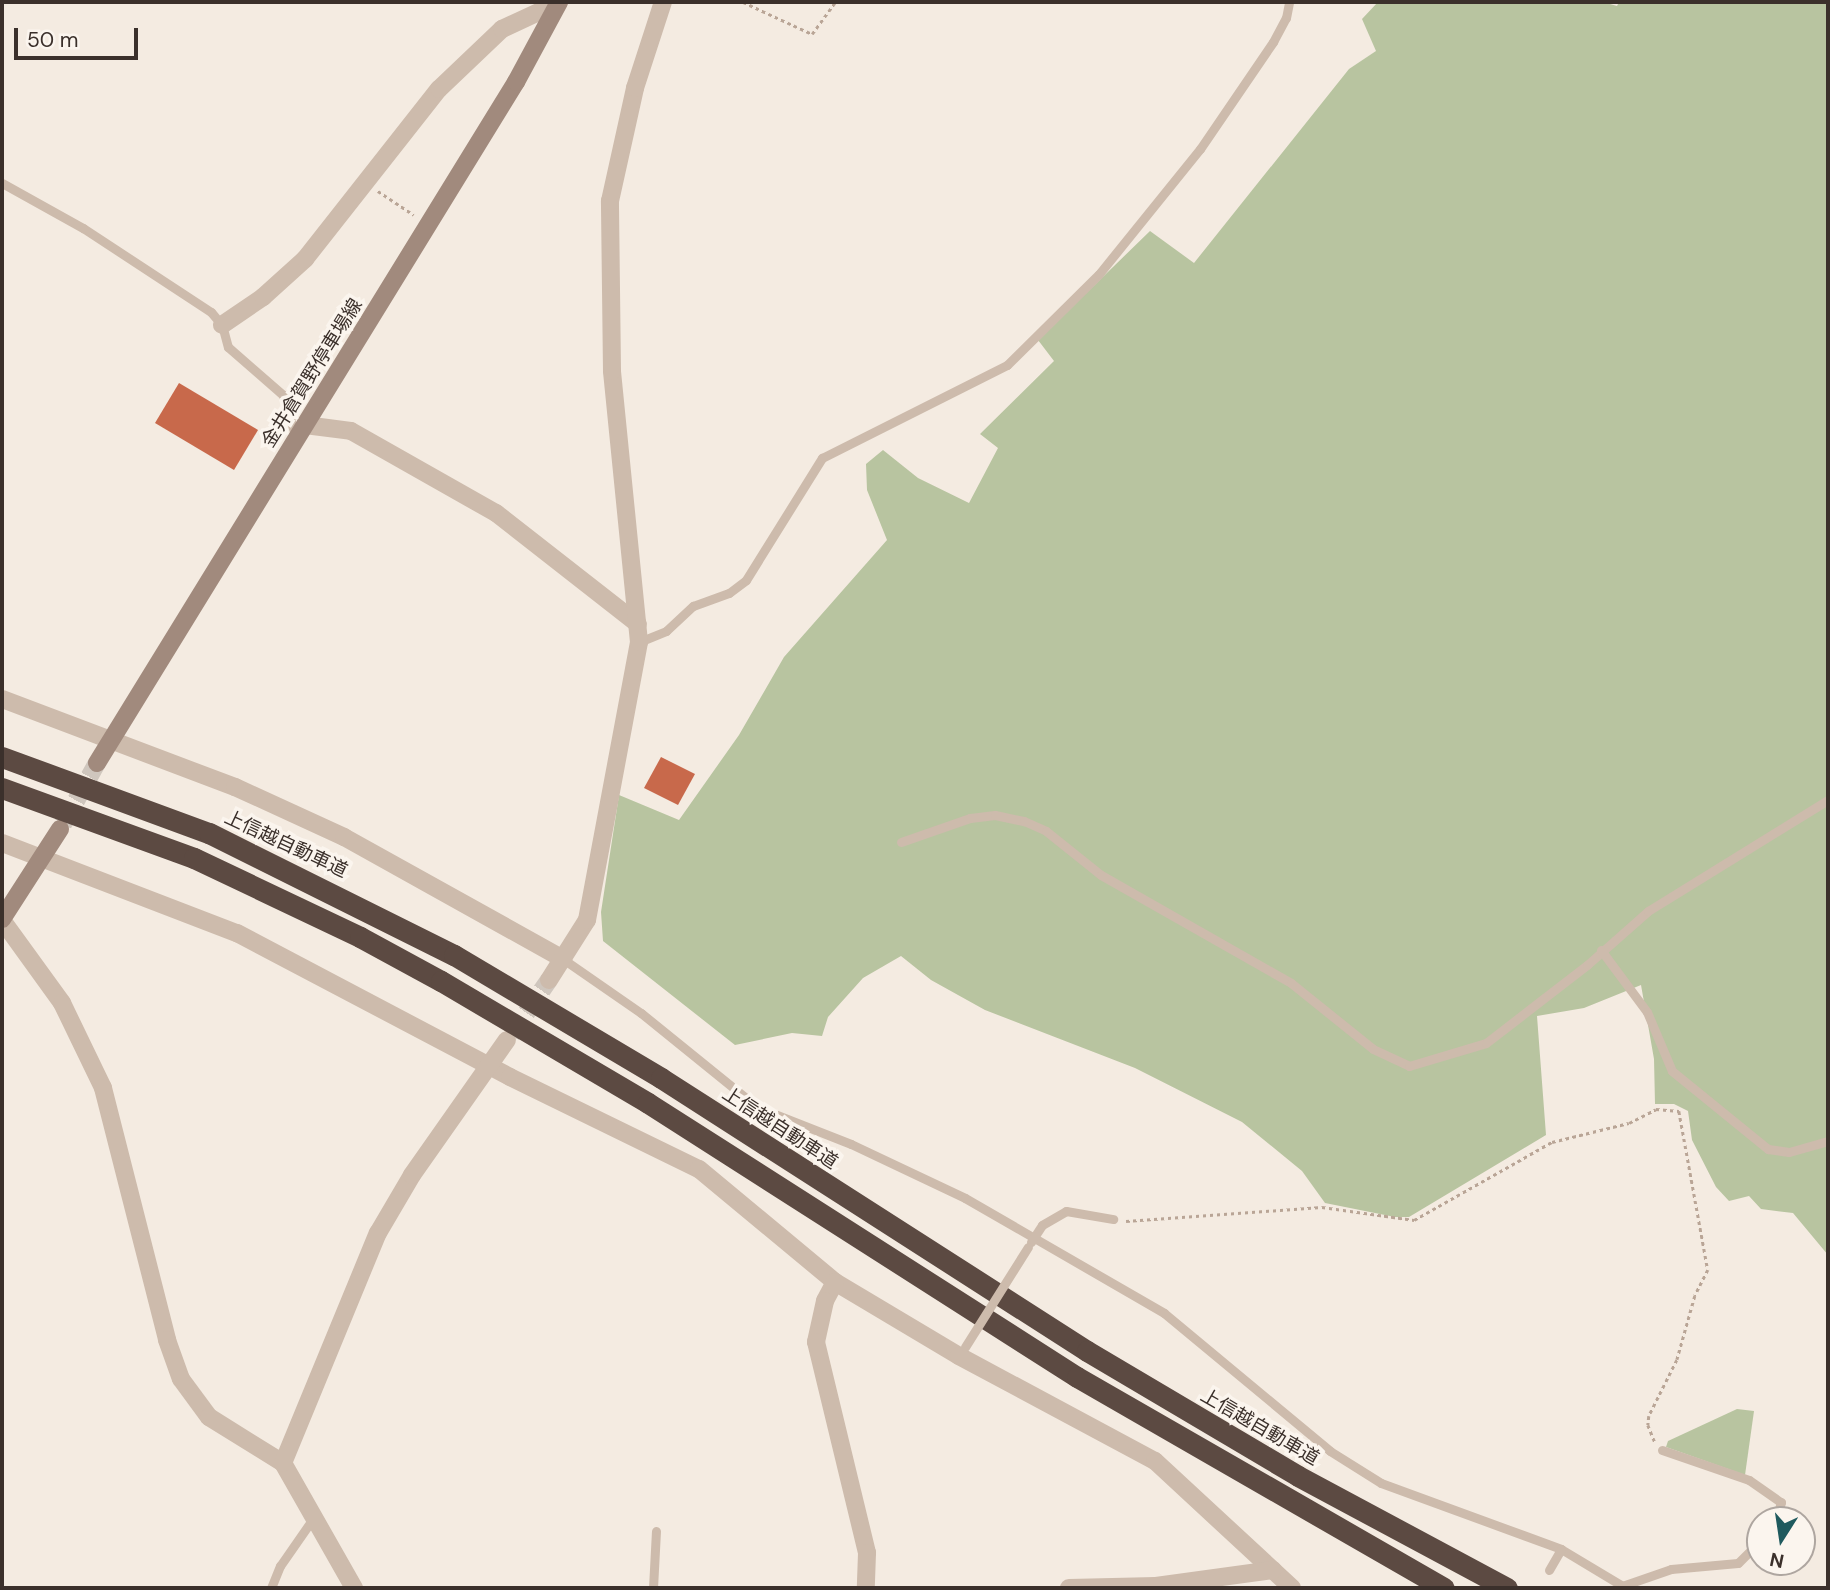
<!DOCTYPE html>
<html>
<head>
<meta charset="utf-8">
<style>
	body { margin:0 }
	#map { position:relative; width:1830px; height:1590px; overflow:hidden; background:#f4ebe1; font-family:"DM Sans","Noto Sans JP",sans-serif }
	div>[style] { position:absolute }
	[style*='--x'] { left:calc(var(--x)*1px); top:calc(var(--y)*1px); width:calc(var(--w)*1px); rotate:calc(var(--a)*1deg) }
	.green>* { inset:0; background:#b8c4a0 }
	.building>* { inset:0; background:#c8694b }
	.street-tunnel>* { height:18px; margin-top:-9px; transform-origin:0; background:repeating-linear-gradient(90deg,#cfc6bd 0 18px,transparent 0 27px) }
	.secondary-tunnel>* { height:18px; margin-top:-9px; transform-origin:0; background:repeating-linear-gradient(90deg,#cfc6bd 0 18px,transparent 0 27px) }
	.path>* { height:2.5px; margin-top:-1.25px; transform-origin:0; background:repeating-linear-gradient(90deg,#b9a596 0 3.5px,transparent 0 7px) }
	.lane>* { height:9px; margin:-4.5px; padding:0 4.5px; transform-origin:4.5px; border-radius:4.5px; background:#cdbbac }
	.street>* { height:18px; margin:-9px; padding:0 9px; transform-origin:9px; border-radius:9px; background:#cdbbac }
	.secondary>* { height:18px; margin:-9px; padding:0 9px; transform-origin:9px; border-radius:9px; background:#a18a7d }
	.highway>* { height:21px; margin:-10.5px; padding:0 10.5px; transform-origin:10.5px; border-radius:10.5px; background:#5c4a42 }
	.lane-bridge>* { height:9px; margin:-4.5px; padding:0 4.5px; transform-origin:4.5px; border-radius:4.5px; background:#cdbbac }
	span { translate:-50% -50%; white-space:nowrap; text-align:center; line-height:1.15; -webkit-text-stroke:7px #fbf5ee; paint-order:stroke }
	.street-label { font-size:19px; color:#3b302b }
	.frame { position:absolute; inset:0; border:4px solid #3b302b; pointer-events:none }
	.north { position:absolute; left:1746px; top:1506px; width:70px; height:70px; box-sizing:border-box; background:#fbf5ee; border:2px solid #aea6a0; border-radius:50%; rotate:192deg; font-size:19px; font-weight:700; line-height:28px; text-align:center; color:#3b302b }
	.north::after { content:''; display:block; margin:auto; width:24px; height:32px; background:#1f5a5e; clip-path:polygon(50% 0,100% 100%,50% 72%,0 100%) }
	.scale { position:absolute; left:14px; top:28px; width:124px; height:32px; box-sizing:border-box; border:4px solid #3b302b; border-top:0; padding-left:9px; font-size:21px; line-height:24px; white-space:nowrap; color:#3b302b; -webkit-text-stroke:5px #fbf5ee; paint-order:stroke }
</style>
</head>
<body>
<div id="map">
	<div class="green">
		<div style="clip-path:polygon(1378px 2px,1603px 2px,1617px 6px,1619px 2px,1828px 2px,1828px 1255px,1793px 1213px,1761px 1209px,1749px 1196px,1729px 1201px,1716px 1187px,1692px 1140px,1688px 1111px,1674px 1104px,1655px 1104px,1654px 1059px,1641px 985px,1584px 1008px,1537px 1016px,1546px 1135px,1409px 1217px,1395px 1217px,1325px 1203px,1302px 1171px,1242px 1122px,1135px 1068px,985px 1010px,931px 980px,901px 956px,863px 978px,828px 1017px,822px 1036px,792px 1033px,735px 1045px,603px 941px,601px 912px,619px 795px,679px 820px,739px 735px,784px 657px,887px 540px,867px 490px,866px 464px,883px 450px,918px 478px,969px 503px,998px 448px,980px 434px,1054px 361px,1038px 340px,1150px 231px,1194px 263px,1349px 69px,1376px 51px,1362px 19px)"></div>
		<div style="clip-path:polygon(1737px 1409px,1754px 1411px,1745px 1475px,1666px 1447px,1668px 1441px)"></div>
	</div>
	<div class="building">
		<div style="clip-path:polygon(179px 383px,258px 430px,234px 470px,155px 423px)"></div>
		<div style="clip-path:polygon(661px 757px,695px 774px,678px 805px,644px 788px)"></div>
	</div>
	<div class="street-tunnel">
		<div style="--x:511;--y:1035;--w:67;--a:-55.4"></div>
	</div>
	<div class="secondary-tunnel">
		<div style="--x:63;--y:824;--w:70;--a:-60.9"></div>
	</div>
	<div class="path">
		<div style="--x:743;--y:2;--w:76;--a:24.9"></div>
		<div style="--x:812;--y:34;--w:39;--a:-54"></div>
		<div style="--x:378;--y:191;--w:43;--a:33.7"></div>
		<div style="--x:1126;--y:1221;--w:196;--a:-4.1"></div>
		<div style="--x:1322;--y:1207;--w:93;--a:8"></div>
		<div style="--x:1414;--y:1220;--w:159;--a:-29.5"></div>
		<div style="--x:1552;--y:1142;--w:79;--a:-13.9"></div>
		<div style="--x:1629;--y:1123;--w:30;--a:-27"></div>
		<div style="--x:1656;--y:1109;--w:23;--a:5"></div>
		<div style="--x:1679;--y:1111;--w:162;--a:79.7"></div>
		<div style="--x:1708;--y:1270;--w:29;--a:117"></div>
		<div style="--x:1695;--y:1296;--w:66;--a:105.7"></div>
		<div style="--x:1677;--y:1360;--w:63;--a:116.6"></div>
		<div style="--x:1649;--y:1416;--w:9;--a:96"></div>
		<div style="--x:1648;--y:1425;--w:18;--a:68"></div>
	</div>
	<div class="lane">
		<div style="--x:2;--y:183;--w:93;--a:29.1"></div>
		<div style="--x:83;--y:228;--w:153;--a:33.3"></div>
		<div style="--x:211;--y:312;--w:17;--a:50"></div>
		<div style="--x:222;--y:325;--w:23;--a:75"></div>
		<div style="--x:228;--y:347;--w:73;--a:41.1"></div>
		<div style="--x:283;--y:395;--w:45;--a:73.2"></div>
		<div style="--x:639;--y:642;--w:29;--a:-22"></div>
		<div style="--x:666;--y:631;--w:37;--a:-43"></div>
		<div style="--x:693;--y:606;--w:38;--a:-20"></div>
		<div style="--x:729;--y:593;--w:21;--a:-37"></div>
		<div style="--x:746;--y:580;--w:144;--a:-58.1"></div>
		<div style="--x:822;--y:458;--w:207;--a:-26.7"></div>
		<div style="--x:1007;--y:365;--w:129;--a:-44.7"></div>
		<div style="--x:1099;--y:274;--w:161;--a:-51.1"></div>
		<div style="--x:1200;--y:149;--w:130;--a:-55.7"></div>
		<div style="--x:1273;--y:42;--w:27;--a:-62"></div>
		<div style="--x:1286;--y:18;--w:16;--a:-79"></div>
		<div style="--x:901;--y:842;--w:73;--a:-19.2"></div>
		<div style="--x:970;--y:818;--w:25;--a:-7"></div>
		<div style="--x:995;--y:815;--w:30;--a:12"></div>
		<div style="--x:1024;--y:821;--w:24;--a:24"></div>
		<div style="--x:1046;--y:831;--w:70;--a:38.7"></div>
		<div style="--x:1101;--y:875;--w:219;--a:29.6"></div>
		<div style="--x:1291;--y:983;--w:105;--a:38.8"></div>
		<div style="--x:1373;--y:1049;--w:40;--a:25"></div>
		<div style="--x:1409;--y:1066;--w:80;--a:-16.6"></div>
		<div style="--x:1486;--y:1043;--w:128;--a:-37.7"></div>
		<div style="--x:1587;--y:965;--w:81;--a:-41.5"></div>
		<div style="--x:1648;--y:911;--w:211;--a:-31.7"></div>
		<div style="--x:1601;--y:950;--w:77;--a:53.4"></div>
		<div style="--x:1647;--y:1012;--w:64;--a:67"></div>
		<div style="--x:1672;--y:1071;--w:124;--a:39.1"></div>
		<div style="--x:1768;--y:1149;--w:21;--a:8"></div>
		<div style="--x:1789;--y:1152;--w:41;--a:-15.8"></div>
		<div style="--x:563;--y:959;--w:95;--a:34.7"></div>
		<div style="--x:641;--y:1013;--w:149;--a:39"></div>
		<div style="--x:757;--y:1107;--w:101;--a:21.5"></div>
		<div style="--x:851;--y:1144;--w:126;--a:25.3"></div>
		<div style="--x:965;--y:1198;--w:230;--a:30"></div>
		<div style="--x:1164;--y:1313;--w:216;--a:39.7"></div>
		<div style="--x:1330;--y:1451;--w:60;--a:32.1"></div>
		<div style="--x:1381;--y:1483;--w:192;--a:20.1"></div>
		<div style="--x:1561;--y:1549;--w:76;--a:31"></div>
		<div style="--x:1031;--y:1242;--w:20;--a:-57"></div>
		<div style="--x:1042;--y:1225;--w:28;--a:-30"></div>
		<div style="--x:1066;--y:1211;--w:48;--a:9.7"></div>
		<div style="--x:1662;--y:1450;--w:92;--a:19"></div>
		<div style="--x:1749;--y:1480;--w:39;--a:35"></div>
		<div style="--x:1781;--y:1502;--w:19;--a:106"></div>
		<div style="--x:1549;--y:1570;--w:24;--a:-60"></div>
		<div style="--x:1622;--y:1586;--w:52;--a:-19.1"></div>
		<div style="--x:1671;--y:1569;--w:67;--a:-5.1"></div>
		<div style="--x:1738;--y:1563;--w:31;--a:-45"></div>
		<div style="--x:271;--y:1588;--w:24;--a:-68"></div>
		<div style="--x:280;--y:1566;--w:60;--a:-55.2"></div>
		<div style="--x:653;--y:1588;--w:57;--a:-87"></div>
	</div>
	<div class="street">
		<div style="--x:222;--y:325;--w:50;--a:-34.3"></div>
		<div style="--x:263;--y:297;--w:57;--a:-42.1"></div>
		<div style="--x:305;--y:259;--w:216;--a:-51.8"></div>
		<div style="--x:439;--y:89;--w:87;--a:-43.6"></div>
		<div style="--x:502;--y:29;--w:62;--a:-24.9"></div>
		<div style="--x:305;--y:425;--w:46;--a:7.4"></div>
		<div style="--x:351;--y:431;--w:167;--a:29.5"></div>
		<div style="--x:496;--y:513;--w:180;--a:38"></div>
		<div style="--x:2;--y:699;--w:249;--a:20.7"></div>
		<div style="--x:235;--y:787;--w:120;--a:24.6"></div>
		<div style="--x:344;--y:837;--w:251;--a:29.1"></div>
		<div style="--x:2;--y:843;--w:252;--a:21"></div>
		<div style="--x:237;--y:933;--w:309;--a:27.8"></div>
		<div style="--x:510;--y:1077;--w:210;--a:26"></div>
		<div style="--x:699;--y:1169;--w:177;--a:39.7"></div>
		<div style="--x:835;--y:1282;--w:144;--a:30.8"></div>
		<div style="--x:959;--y:1356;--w:222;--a:28.2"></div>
		<div style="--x:1155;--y:1461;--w:187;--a:42.8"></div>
		<div style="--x:2;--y:920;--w:102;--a:54.1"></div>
		<div style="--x:62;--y:1003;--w:94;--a:64.2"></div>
		<div style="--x:103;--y:1088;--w:260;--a:75.7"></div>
		<div style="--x:167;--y:1340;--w:41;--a:70.3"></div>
		<div style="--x:181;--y:1379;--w:47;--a:53.6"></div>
		<div style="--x:209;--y:1417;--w:87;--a:31.9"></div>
		<div style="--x:283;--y:1463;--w:144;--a:60.4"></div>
		<div style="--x:549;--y:980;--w:71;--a:-57.7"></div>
		<div style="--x:587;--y:920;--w:283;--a:-79.4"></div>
		<div style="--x:639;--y:642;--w:272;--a:-95.7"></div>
		<div style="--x:612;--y:371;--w:170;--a:-90.7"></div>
		<div style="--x:610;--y:201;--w:116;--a:-77.5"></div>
		<div style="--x:635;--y:88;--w:90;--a:-72"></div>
		<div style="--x:835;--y:1282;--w:21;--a:118"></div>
		<div style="--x:825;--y:1301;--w:42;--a:102.4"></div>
		<div style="--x:816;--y:1342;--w:217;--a:76.4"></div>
		<div style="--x:867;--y:1553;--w:35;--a:92"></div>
		<div style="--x:283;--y:1463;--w:249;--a:-67.6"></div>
		<div style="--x:378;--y:1233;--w:67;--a:-59.6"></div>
		<div style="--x:412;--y:1175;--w:165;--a:-54.9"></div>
		<div style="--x:1069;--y:1588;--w:87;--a:-1.3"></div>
		<div style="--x:1156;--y:1586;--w:118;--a:-7.8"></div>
	</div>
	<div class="secondary">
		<div style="--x:97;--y:763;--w:800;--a:-58.4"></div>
		<div style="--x:516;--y:82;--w:91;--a:-61.7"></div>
		<div style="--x:2;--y:919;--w:107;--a:-57.2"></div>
	</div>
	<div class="highway">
		<div style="--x:2;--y:757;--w:221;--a:20.2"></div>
		<div style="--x:209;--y:833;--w:274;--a:26.5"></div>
		<div style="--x:454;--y:955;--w:241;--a:30.7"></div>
		<div style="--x:661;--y:1078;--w:506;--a:32.65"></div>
		<div style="--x:1087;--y:1351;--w:245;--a:30.6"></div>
		<div style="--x:1298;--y:1476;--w:237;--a:28.2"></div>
		<div style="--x:2;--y:788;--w:204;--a:20"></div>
		<div style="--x:194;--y:858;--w:184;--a:25.4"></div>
		<div style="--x:360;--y:937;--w:92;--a:28.5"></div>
		<div style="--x:441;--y:981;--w:240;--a:30.5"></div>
		<div style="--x:648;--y:1103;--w:509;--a:32.57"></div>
		<div style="--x:1077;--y:1377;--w:423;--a:29.9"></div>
	</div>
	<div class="lane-bridge">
		<div style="--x:965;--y:1347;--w:118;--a:-57.8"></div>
	</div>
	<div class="street-label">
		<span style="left:312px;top:373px;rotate:-58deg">金井倉賀野停車場線</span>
		<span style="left:286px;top:844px;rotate:25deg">上信越自動車道</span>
		<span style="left:780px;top:1128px;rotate:33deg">上信越自動車道</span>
		<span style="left:1260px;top:1427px;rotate:30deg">上信越自動車道</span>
	</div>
	<div class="frame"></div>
	<div class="north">N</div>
	<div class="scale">50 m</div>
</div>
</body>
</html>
